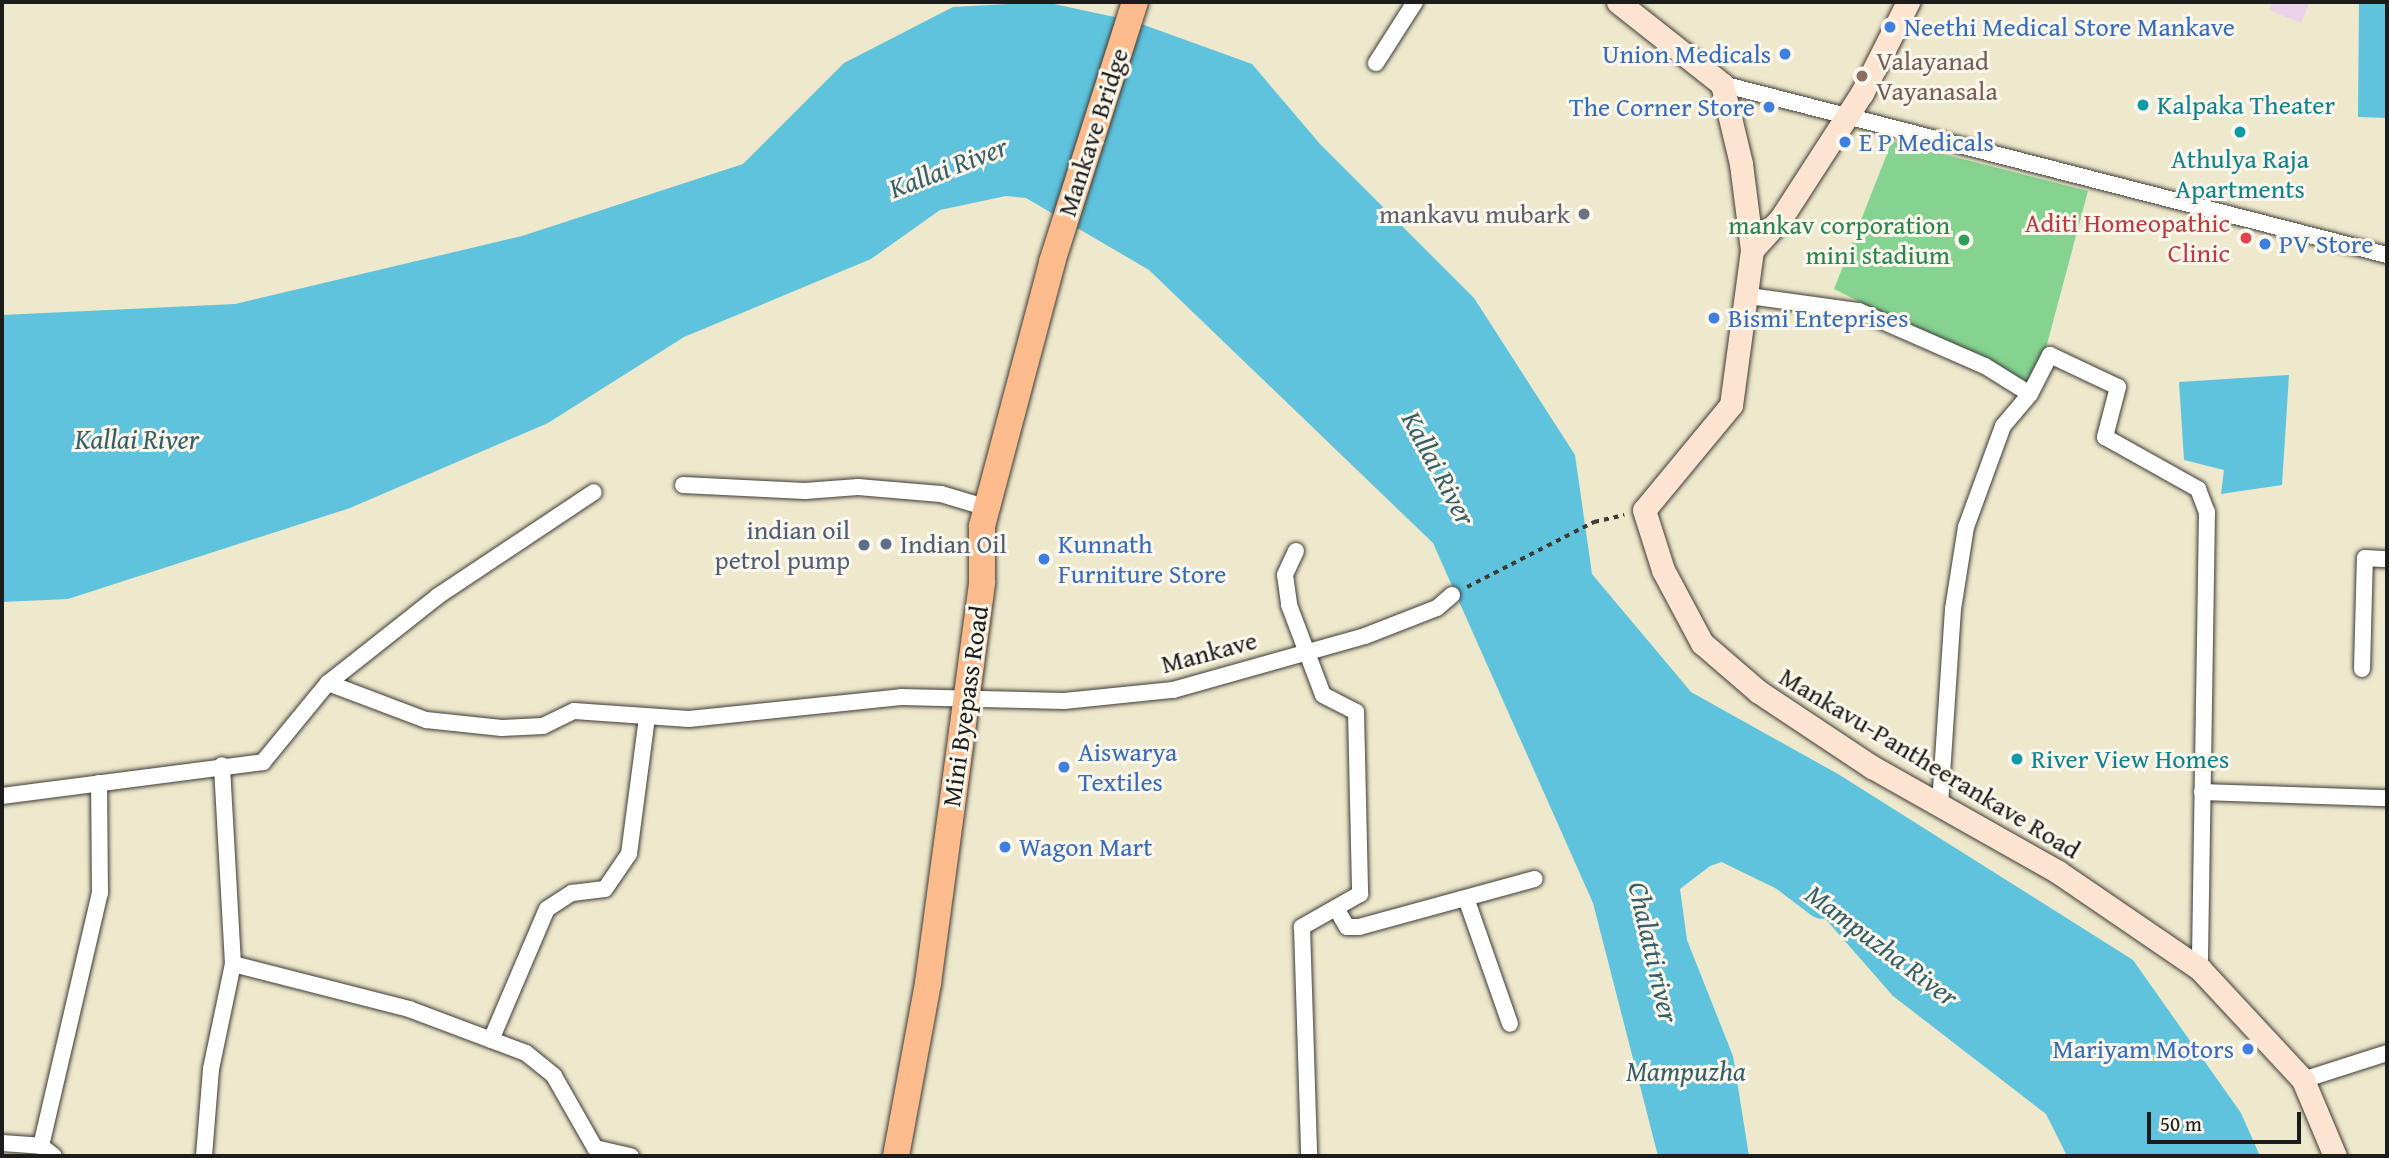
<!DOCTYPE html>
<html>
<head>
<meta charset="utf-8">
<style>
	body { margin:0 }
	#map { position:relative; width:2389px; height:1158px; overflow:hidden; background:#eee8cc; font-family:"Gentium Book Plus",serif }
	div>[style] { position:absolute }
	[style*='--x'] { left:calc(var(--x)*1px); top:calc(var(--y)*1px); width:calc(var(--w)*1px); rotate:calc(var(--a)*1deg) }
	.built>* { inset:0; background:#ecd1ea }
	.green>* { inset:0; background:#86d391 }
	.water>* { inset:0; background:#5fc3dd }
	.river>* { height:37px; margin:-18.5px; padding:0 18.5px; transform-origin:18.5px; border-radius:18.5px; background:#5fc3dd }
	.path>* { height:3.5px; margin-top:-1.75px; transform-origin:0; background:repeating-linear-gradient(90deg,#3c3b36 0 5px,transparent 0 10px) }
	.roads { filter:drop-shadow(0 0 2px #3c3b36) drop-shadow(0 0 2px #3c3b36) }
	.street>* { height:16px; margin:-8px; padding:0 8px; transform-origin:8px; border-radius:8px; background:#fff }
	.secondary>* { height:23px; margin:-11.5px; padding:0 11.5px; transform-origin:11.5px; border-radius:11.5px; background:#fde4d1 }
	.primary>* { height:26px; margin:-13px; padding:0 13px; transform-origin:13px; border-radius:13px; background:#fbbb8c }
	.dots>* { width:19px; height:19px; translate:-50% -50%; box-sizing:border-box; border:4px solid #fbf7ec; border-radius:50% }
	span { translate:-50% -50%; white-space:nowrap; text-align:center; line-height:1.15; -webkit-text-stroke:6px #fbf7ec; paint-order:stroke }
	.shop-label { font-size:26px; color:#366cbe }
	.left { translate:0 -50%; text-align:left }
	.right { translate:-100% -50%; text-align:right }
	.education-label { font-size:26px; color:#785e54 }
	.culture-label { font-size:26px; color:#0d838f }
	.street-label { font-size:26px; color:#1c1c1c }
	.worship-label { font-size:26px; color:#5b616d }
	.health-label { font-size:26px; color:#be3a42 }
	.leisure-label { font-size:26px; color:#27864d }
	.service-label { font-size:26px; color:#4e5e75 }
	.water-label { font-size:28px; color:#375f69; font-style:italic }
	.frame { position:absolute; inset:0; border:4px solid #1c1c1c; pointer-events:none }
	.scale { position:absolute; left:2147px; top:1112px; width:154px; height:32px; box-sizing:border-box; border:4px solid #1c1c1c; border-top:0; padding-left:9px; font-size:21px; line-height:24px; white-space:nowrap; color:#1c1c1c; -webkit-text-stroke:5px #fbf7ec; paint-order:stroke }
</style>
</head>
<body>
<div id="map">
	<div class="built">
		<div style="clip-path:polygon(2273px 2px,2310px 2px,2301px 23px,2269px 10px)"></div>
	</div>
	<div class="green">
		<div style="clip-path:polygon(1892px 141px,2088px 191px,2035px 389px,1834px 289px)"></div>
	</div>
	<div class="water">
		<div style="clip-path:polygon(1045px 2px,1133px 21px,1252px 64px,1320px 144px,1474px 298px,1575px 455px,1592px 574px,1691px 692px,1838px 774px,2133px 960px,2241px 1113px,2260px 1156px,2067px 1156px,2046px 1114px,1893px 996px,1779px 866px,1756px 850px,1710px 866px,1680px 889px,1687px 940px,1733px 1056px,1749px 1156px,1658px 1156px,1593px 903px,1433px 543px,1149px 270px,1026px 198px,1006px 196px,940px 210px,871px 259px,684px 337px,548px 423px,350px 508px,68px 599px,2px 602px,2px 315px,235px 304px,522px 236px,743px 164px,844px 63px,953px 7px)"></div>
		<div style="clip-path:polygon(2359px 2px,2387px 2px,2387px 118px,2358px 117px)"></div>
		<div style="clip-path:polygon(2289px 375px,2282px 485px,2221px 494px,2224px 470px,2184px 460px,2179px 382px)"></div>
	</div>
	<div class="river">
		<div style="--x:1703;--y:832;--w:91;--a:26"></div>
		<div style="--x:1785;--y:872;--w:46;--a:37.1"></div>
	</div>
	<div class="path">
		<div style="--x:1467;--y:587;--w:143;--a:-27.1"></div>
		<div style="--x:1594;--y:522;--w:31;--a:-13"></div>
	</div>
	<div class="roads">
		<div class="street">
			<div style="--x:1376;--y:63;--w:72;--a:-57.4"></div>
			<div style="--x:1722;--y:84;--w:687;--a:14.42"></div>
			<div style="--x:1749;--y:296;--w:111;--a:7.8"></div>
			<div style="--x:1859;--y:311;--w:137;--a:23.6"></div>
			<div style="--x:1985;--y:366;--w:53;--a:31.9"></div>
			<div style="--x:2030;--y:394;--w:42;--a:130.2"></div>
			<div style="--x:2003;--y:426;--w:108;--a:110.1"></div>
			<div style="--x:1966;--y:527;--w:83;--a:99"></div>
			<div style="--x:1953;--y:609;--w:196;--a:93.8"></div>
			<div style="--x:2030;--y:394;--w:44;--a:-62.9"></div>
			<div style="--x:2050;--y:355;--w:75;--a:25.2"></div>
			<div style="--x:2118;--y:387;--w:52;--a:104.6"></div>
			<div style="--x:2105;--y:437;--w:107;--a:29.2"></div>
			<div style="--x:2198;--y:489;--w:25;--a:69"></div>
			<div style="--x:2207;--y:512;--w:457;--a:90.9"></div>
			<div style="--x:683;--y:485;--w:122;--a:2.8"></div>
			<div style="--x:805;--y:491;--w:53;--a:-4.3"></div>
			<div style="--x:858;--y:487;--w:83;--a:4.8"></div>
			<div style="--x:941;--y:494;--w:49;--a:16.6"></div>
			<div style="--x:1296;--y:551;--w:26;--a:115"></div>
			<div style="--x:1285;--y:575;--w:30;--a:82"></div>
			<div style="--x:1289;--y:605;--w:96;--a:69.3"></div>
			<div style="--x:1323;--y:695;--w:37;--a:27"></div>
			<div style="--x:1356;--y:712;--w:182;--a:88.7"></div>
			<div style="--x:1360;--y:894;--w:67;--a:150.4"></div>
			<div style="--x:1302;--y:927;--w:229;--a:88.2"></div>
			<div style="--x:2362;--y:669;--w:111;--a:-88.5"></div>
			<div style="--x:2365;--y:558;--w:22;--a:3"></div>
			<div style="--x:328;--y:683;--w:105;--a:20.7"></div>
			<div style="--x:426;--y:720;--w:76;--a:6"></div>
			<div style="--x:502;--y:728;--w:41;--a:-2.8"></div>
			<div style="--x:543;--y:726;--w:34;--a:-26"></div>
			<div style="--x:574;--y:711;--w:115;--a:4"></div>
			<div style="--x:689;--y:719;--w:213;--a:-5.9"></div>
			<div style="--x:901;--y:697;--w:163;--a:1.4"></div>
			<div style="--x:1064;--y:701;--w:110;--a:-5.8"></div>
			<div style="--x:1173;--y:690;--w:199;--a:-15.7"></div>
			<div style="--x:1365;--y:636;--w:77;--a:-21.3"></div>
			<div style="--x:1437;--y:608;--w:20;--a:-41"></div>
			<div style="--x:2202;--y:792;--w:185;--a:1.9"></div>
			<div style="--x:2;--y:796;--w:263;--a:-7.4"></div>
			<div style="--x:263;--y:762;--w:102;--a:-50.6"></div>
			<div style="--x:328;--y:683;--w:140;--a:-38.3"></div>
			<div style="--x:438;--y:596;--w:187;--a:-33.7"></div>
			<div style="--x:1467;--y:901;--w:130;--a:70.7"></div>
			<div style="--x:1336;--y:908;--w:22;--a:60"></div>
			<div style="--x:1347;--y:927;--w:12;--a:0"></div>
			<div style="--x:1359;--y:927;--w:182;--a:-15.3"></div>
			<div style="--x:233;--y:964;--w:182;--a:14.3"></div>
			<div style="--x:409;--y:1009;--w:125;--a:20.6"></div>
			<div style="--x:526;--y:1053;--w:36;--a:39"></div>
			<div style="--x:554;--y:1076;--w:83;--a:60.3"></div>
			<div style="--x:595;--y:1148;--w:37;--a:13"></div>
			<div style="--x:491;--y:1040;--w:142;--a:-66.9"></div>
			<div style="--x:547;--y:909;--w:30;--a:-33"></div>
			<div style="--x:572;--y:893;--w:33;--a:-7"></div>
			<div style="--x:605;--y:889;--w:42;--a:-55.6"></div>
			<div style="--x:629;--y:854;--w:138;--a:-82.5"></div>
			<div style="--x:2303;--y:1080;--w:88;--a:-17.8"></div>
			<div style="--x:2;--y:1143;--w:39;--a:4"></div>
			<div style="--x:41;--y:1146;--w:16;--a:38"></div>
			<div style="--x:41;--y:1146;--w:260;--a:-76.9"></div>
			<div style="--x:100;--y:893;--w:110;--a:-90.5"></div>
			<div style="--x:204;--y:1156;--w:87;--a:-85.4"></div>
			<div style="--x:211;--y:1069;--w:107;--a:-78.2"></div>
			<div style="--x:233;--y:964;--w:199;--a:-93.2"></div>
		</div>
		<div class="secondary">
			<div style="--x:1618;--y:2;--w:132;--a:38.3"></div>
			<div style="--x:1722;--y:84;--w:82;--a:76.6"></div>
			<div style="--x:1741;--y:164;--w:87;--a:82.7"></div>
			<div style="--x:1752;--y:250;--w:156;--a:97.7"></div>
			<div style="--x:1731;--y:405;--w:136;--a:129.6"></div>
			<div style="--x:1644;--y:510;--w:63;--a:72.4"></div>
			<div style="--x:1663;--y:570;--w:83;--a:61.9"></div>
			<div style="--x:1702;--y:643;--w:75;--a:40.7"></div>
			<div style="--x:1759;--y:692;--w:136;--a:33.6"></div>
			<div style="--x:1872;--y:767;--w:214;--a:29.4"></div>
			<div style="--x:2058;--y:872;--w:172;--a:34.3"></div>
			<div style="--x:2200;--y:969;--w:151;--a:47.1"></div>
			<div style="--x:2303;--y:1080;--w:82;--a:67.2"></div>
			<div style="--x:1752;--y:250;--w:43;--a:-47.8"></div>
			<div style="--x:1781;--y:218;--w:149;--a:-57.1"></div>
			<div style="--x:1862;--y:93;--w:102;--a:-63.2"></div>
		</div>
		<div class="primary">
			<div style="--x:896;--y:1156;--w:176;--a:-79.5"></div>
			<div style="--x:928;--y:983;--w:405;--a:-82.3"></div>
			<div style="--x:982;--y:582;--w:56;--a:-90"></div>
			<div style="--x:982;--y:526;--w:273;--a:-75.1"></div>
			<div style="--x:1052;--y:262;--w:273;--a:-72.3"></div>
		</div>
	</div>
	<div class="dots">
		<div style="left:1890px;top:27px;background:#3f7fe0"></div>
		<div style="left:1785px;top:54px;background:#3f7fe0"></div>
		<div style="left:1862px;top:76px;background:#8d6e63"></div>
		<div style="left:2143px;top:105px;background:#0f9aa8"></div>
		<div style="left:1769px;top:107px;background:#3f7fe0"></div>
		<div style="left:2240px;top:132px;background:#0f9aa8"></div>
		<div style="left:1845px;top:142px;background:#3f7fe0"></div>
		<div style="left:1584px;top:214px;background:#6b7280"></div>
		<div style="left:2246px;top:238px;background:#e0444e"></div>
		<div style="left:1964px;top:240px;background:#2e9e5b"></div>
		<div style="left:2265px;top:244px;background:#3f7fe0"></div>
		<div style="left:1714px;top:318px;background:#3f7fe0"></div>
		<div style="left:886px;top:544px;background:#5c6f8a"></div>
		<div style="left:864px;top:545px;background:#5c6f8a"></div>
		<div style="left:1044px;top:559px;background:#3f7fe0"></div>
		<div style="left:2017px;top:759px;background:#0f9aa8"></div>
		<div style="left:1064px;top:767px;background:#3f7fe0"></div>
		<div style="left:1005px;top:847px;background:#3f7fe0"></div>
		<div style="left:2248px;top:1049px;background:#3f7fe0"></div>
	</div>
	<div class="shop-label">
		<span class="left" style="left:1904px;top:27px">Neethi Medical Store Mankave</span>
		<span class="right" style="left:1771px;top:54px">Union Medicals</span>
		<span class="right" style="left:1755px;top:107px">The Corner Store</span>
		<span class="left" style="left:1859px;top:142px">E P Medicals</span>
		<span class="left" style="left:2279px;top:244px">PV Store</span>
		<span class="left" style="left:1728px;top:318px">Bismi Enteprises</span>
		<span class="left" style="left:1058px;top:559px">Kunnath<br>Furniture Store</span>
		<span class="left" style="left:1078px;top:767px">Aiswarya<br>Textiles</span>
		<span class="left" style="left:1019px;top:847px">Wagon Mart</span>
		<span class="right" style="left:2234px;top:1049px">Mariyam Motors</span>
	</div>
	<div class="education-label">
		<span class="left" style="left:1876px;top:76px">Valayanad<br>Vayanasala</span>
	</div>
	<div class="culture-label">
		<span class="left" style="left:2157px;top:105px">Kalpaka Theater</span>
		<span style="left:2240px;top:174px">Athulya Raja<br>Apartments</span>
		<span class="left" style="left:2031px;top:759px">River View Homes</span>
	</div>
	<div class="street-label">
		<span style="left:1093px;top:132px;rotate:-72deg">Mankave Bridge</span>
		<span style="left:1209px;top:652px;rotate:-15deg">Mankave</span>
		<span style="left:965px;top:706px;rotate:-82deg">Mini Byepass Road</span>
		<span style="left:1930px;top:763px;rotate:31deg">Mankavu-Pantheerankave Road</span>
	</div>
	<div class="worship-label">
		<span class="right" style="left:1570px;top:214px">mankavu mubark</span>
	</div>
	<div class="health-label">
		<span class="right" style="left:2230px;top:238px">Aditi Homeopathic<br>Clinic</span>
	</div>
	<div class="leisure-label">
		<span class="right" style="left:1950px;top:240px">mankav corporation<br>mini stadium</span>
	</div>
	<div class="service-label">
		<span class="right" style="left:850px;top:545px">indian oil<br>petrol pump</span>
		<span class="left" style="left:900px;top:544px">Indian Oil</span>
	</div>
	<div class="water-label">
		<span style="left:948px;top:167px;rotate:-21deg">Kallai River</span>
		<span style="left:137px;top:439px">Kallai River</span>
		<span style="left:1439px;top:468px;rotate:62deg">Kallai River</span>
		<span style="left:1882px;top:945px;rotate:37deg">Mampuzha River</span>
		<span style="left:1654px;top:952px;rotate:77deg">Chalatti river</span>
		<span style="left:1686px;top:1071px">Mampuzha</span>
	</div>
	<div class="frame"></div>
	<div class="scale">50 m</div>
</div>
</body>
</html>
